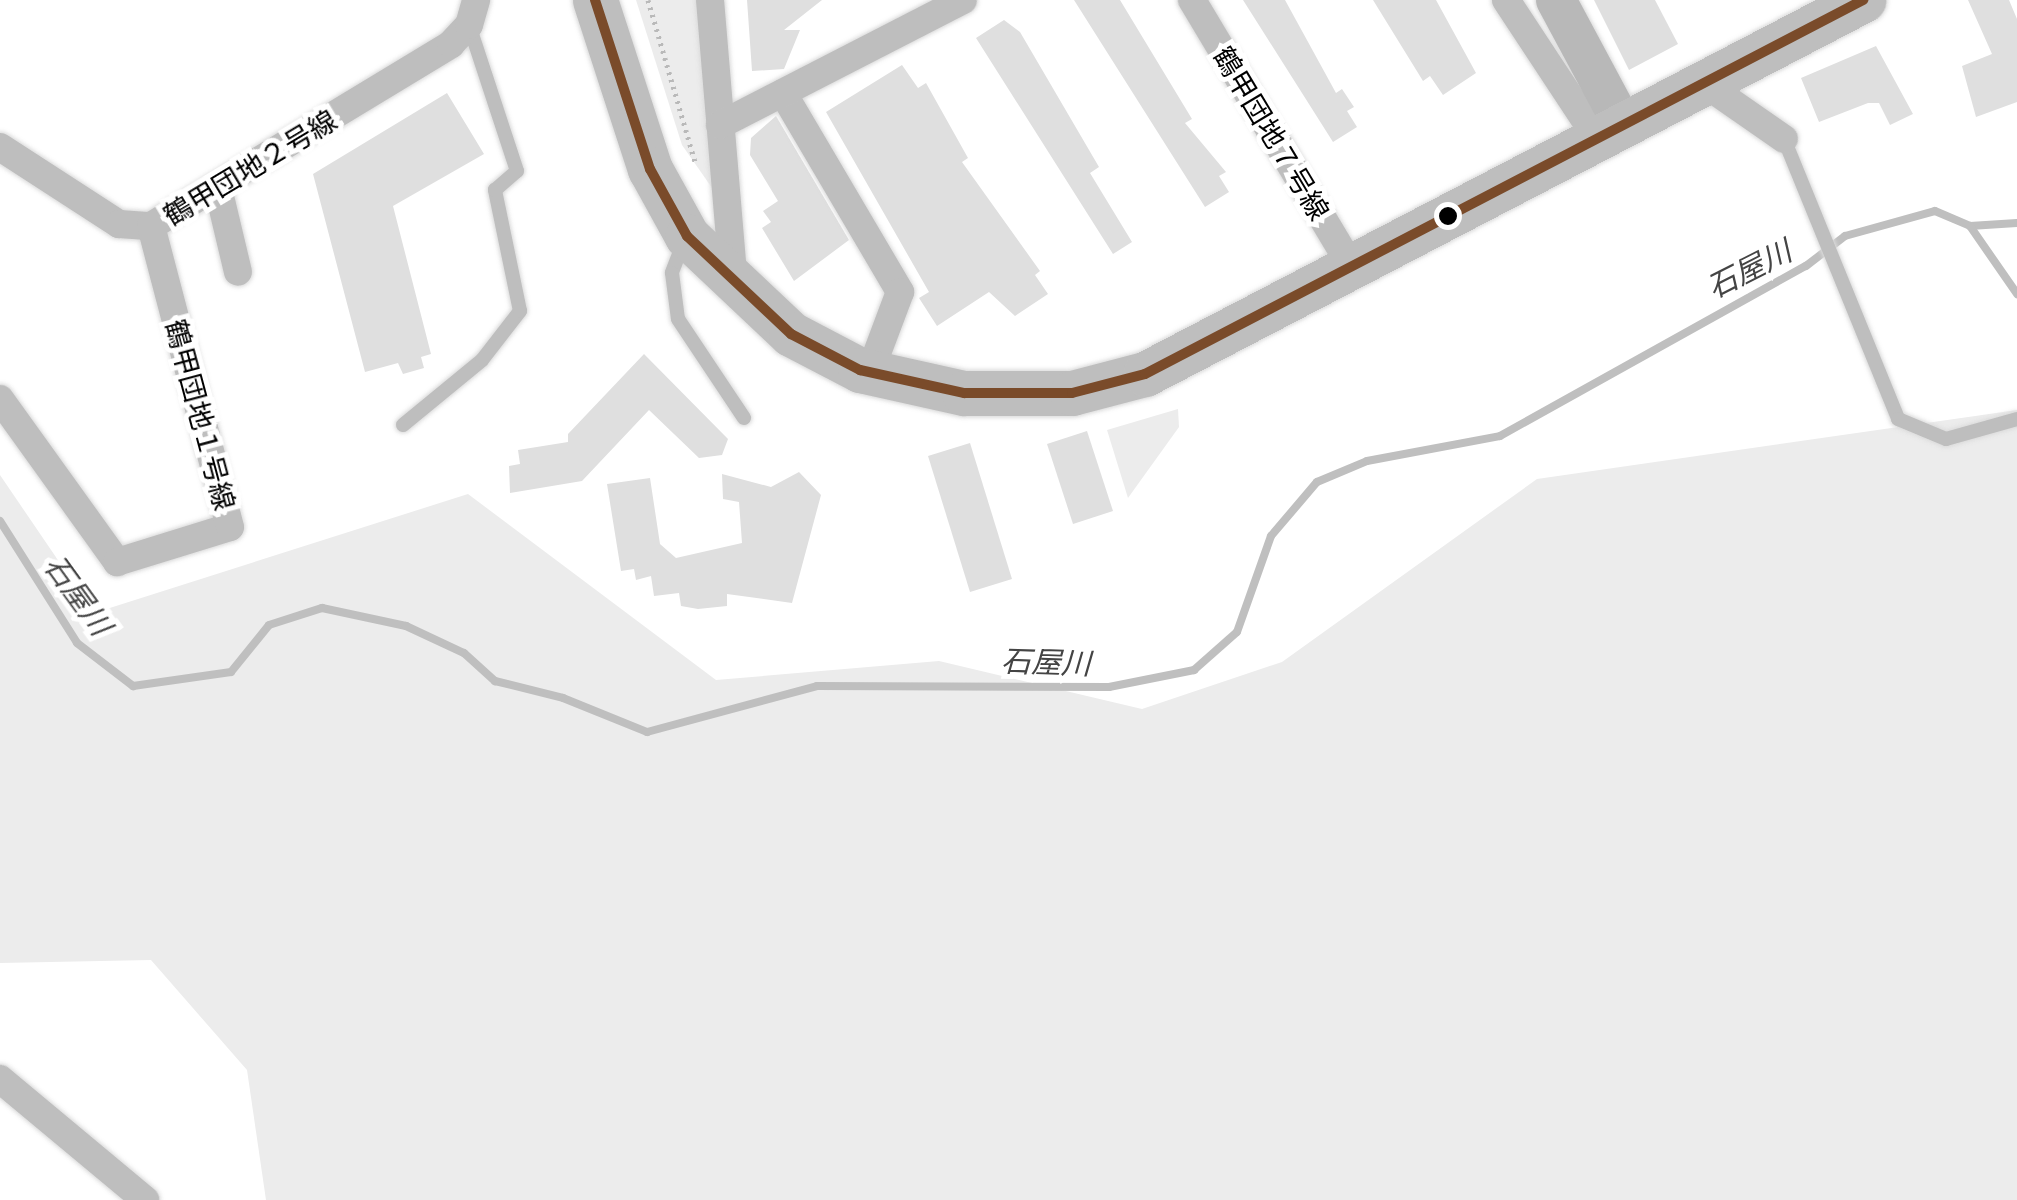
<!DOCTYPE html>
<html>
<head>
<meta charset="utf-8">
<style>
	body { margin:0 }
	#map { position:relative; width:2017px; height:1200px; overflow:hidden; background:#fff; font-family:"Open Sans","Noto Sans JP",sans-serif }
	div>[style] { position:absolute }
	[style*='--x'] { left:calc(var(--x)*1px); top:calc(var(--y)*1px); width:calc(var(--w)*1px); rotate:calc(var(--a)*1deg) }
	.green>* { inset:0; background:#ececec }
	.stream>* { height:8px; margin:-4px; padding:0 4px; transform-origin:4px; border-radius:4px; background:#bfbfbf }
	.building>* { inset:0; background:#dfdfdf }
	.path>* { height:5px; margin-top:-2.5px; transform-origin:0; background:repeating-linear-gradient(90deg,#b9b9b9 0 2.5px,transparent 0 7.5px) }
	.roads { filter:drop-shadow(0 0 2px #dbdbdb) drop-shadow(0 0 2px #dbdbdb) }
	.lane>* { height:14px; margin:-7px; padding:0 7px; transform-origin:7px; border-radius:7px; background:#bebebe }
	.street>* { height:28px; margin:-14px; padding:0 14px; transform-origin:14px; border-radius:14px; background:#bebebe }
	.secondary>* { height:40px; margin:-20px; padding:0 20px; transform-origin:20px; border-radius:20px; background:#b8b8b8 }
	.primary>* { height:45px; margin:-22.5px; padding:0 22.5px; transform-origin:22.5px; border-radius:22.5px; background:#bebebe }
	.bus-1>* { height:10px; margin:-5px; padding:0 5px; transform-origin:5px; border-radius:5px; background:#7a4b2a }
	.dots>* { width:28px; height:28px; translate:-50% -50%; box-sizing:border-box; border:5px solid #fff; border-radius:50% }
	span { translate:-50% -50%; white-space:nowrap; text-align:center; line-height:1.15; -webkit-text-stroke:10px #fff; paint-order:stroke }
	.street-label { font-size:28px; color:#000 }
	.water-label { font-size:30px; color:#444; font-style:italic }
</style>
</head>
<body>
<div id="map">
	<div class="green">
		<div style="clip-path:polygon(636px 0,696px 0,717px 195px,682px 145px)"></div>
		<div style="clip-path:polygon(1178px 409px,1179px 427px,1128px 498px,1107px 430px)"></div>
		<div style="clip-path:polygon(2017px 410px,2017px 1200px,266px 1200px,247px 1070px,151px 960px,0 963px,0 475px,94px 613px,468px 494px,716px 680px,939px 661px,1142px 709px,1282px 662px,1537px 479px)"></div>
	</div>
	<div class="stream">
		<div style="--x:1970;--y:226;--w:47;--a:-3.7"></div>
		<div style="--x:0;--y:521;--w:144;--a:57.7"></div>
		<div style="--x:77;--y:643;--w:71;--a:37.5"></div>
		<div style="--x:133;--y:686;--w:99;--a:-8.1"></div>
		<div style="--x:231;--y:672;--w:60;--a:-51"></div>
		<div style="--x:269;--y:625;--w:56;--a:-17.8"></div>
		<div style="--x:322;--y:608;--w:86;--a:12.1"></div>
		<div style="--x:406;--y:626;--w:64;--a:25"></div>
		<div style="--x:464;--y:653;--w:42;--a:42.1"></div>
		<div style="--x:495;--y:681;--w:70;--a:14"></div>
		<div style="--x:563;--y:698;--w:91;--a:22"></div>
		<div style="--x:647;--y:732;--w:176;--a:-15.1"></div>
		<div style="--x:817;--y:686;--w:292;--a:0.2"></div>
		<div style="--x:1109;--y:687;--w:87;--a:-11.3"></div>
		<div style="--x:1194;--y:670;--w:57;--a:-41.5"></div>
		<div style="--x:1237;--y:632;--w:102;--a:-70.5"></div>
		<div style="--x:1271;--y:536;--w:71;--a:-49.6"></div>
		<div style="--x:1317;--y:482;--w:54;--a:-22.8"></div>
		<div style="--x:1367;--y:461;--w:135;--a:-10.6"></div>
		<div style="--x:1500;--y:436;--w:350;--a:-29.1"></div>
		<div style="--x:1806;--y:266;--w:49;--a:-37.6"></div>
		<div style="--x:1845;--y:236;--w:93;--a:-15.5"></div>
		<div style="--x:1935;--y:211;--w:38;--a:23"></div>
		<div style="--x:1970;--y:226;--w:83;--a:55.3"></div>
	</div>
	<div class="building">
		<div style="clip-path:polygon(747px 0,822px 0,784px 30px,800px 30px,784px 69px,752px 71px)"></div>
		<div style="clip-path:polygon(1074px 0,1120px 0,1192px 119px,1185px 123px,1226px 172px,1219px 176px,1229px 192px,1205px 207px)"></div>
		<div style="clip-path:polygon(1243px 0,1285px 0,1336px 93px,1342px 89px,1354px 107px,1347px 111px,1357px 127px,1333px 142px)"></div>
		<div style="clip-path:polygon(1373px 0,1436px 0,1476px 73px,1443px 95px,1430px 76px,1423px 81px)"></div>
		<div style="clip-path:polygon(1594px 0,1655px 0,1678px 44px,1629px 70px)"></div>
		<div style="clip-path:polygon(1968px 0,2009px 0,2017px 19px,2017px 102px,1976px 117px,1962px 66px,1992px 54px)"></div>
		<div style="clip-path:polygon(1004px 20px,1020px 32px,1099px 167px,1090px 173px,1132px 242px,1113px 254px,976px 38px)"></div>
		<div style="clip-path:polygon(1876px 46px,1913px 114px,1890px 125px,1879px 103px,1868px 103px,1819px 122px,1801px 78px)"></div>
		<div style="clip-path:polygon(902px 65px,918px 88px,926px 83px,968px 158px,962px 162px,1040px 271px,1035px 275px,1048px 294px,1015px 316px,989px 292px,937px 326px,919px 298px,929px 292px,826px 112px)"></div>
		<div style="clip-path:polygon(447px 93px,484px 154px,393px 206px,431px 354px,421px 357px,424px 368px,403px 374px,398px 363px,365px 372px,313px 174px)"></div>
		<div style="clip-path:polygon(776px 116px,849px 240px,794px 281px,762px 228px,771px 222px,763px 211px,778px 201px,750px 155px,751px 138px)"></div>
		<div style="clip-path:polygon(644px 354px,728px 439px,722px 455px,699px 458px,649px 410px,582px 481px,510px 493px,509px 466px,520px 464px,518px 450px,568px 442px,568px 434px)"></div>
		<div style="clip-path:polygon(1087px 431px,1113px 511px,1073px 524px,1047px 444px)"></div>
		<div style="clip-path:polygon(970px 443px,1012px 579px,970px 592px,928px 456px)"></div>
		<div style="clip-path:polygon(799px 472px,821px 495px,792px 603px,727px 594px,727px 606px,698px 609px,681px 606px,679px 593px,654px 596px,651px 576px,636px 580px,634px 569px,621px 571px,607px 484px,650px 478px,660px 544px,676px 558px,742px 543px,739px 502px,723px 499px,722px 474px,771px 487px)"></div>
	</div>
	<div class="path">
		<div style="--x:648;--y:0;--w:172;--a:73.8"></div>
	</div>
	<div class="roads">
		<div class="lane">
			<div style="--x:1784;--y:139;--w:302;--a:67.8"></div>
			<div style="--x:1898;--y:419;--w:52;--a:22.6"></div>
			<div style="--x:1946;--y:439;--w:74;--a:-15.7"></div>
			<div style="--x:684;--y:241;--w:34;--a:111"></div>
			<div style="--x:672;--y:273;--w:46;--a:82.6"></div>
			<div style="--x:678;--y:319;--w:119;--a:56.3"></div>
			<div style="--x:403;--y:425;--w:102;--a:-39.4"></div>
			<div style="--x:482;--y:360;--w:62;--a:-52.2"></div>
			<div style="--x:520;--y:311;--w:124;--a:-101.7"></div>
			<div style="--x:495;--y:190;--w:29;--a:-41"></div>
			<div style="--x:517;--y:171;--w:154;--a:-108.2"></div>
		</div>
		<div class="street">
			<div style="--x:710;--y:0;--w:285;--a:85.2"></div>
			<div style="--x:1192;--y:0;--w:311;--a:59.1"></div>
			<div style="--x:1506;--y:0;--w:165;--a:56.6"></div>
			<div style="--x:1705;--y:84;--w:96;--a:34.8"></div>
			<div style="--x:783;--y:93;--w:231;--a:59.5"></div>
			<div style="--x:900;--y:292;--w:85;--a:110.6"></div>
			<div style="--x:720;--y:125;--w:273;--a:-27.2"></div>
			<div style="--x:0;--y:147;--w:142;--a:32.9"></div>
			<div style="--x:119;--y:224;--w:32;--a:4"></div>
			<div style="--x:151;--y:226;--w:351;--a:-31.2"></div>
			<div style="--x:451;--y:44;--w:26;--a:-47"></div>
			<div style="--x:469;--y:25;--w:26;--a:-74"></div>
			<div style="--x:218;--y:188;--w:86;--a:76.6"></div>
			<div style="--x:0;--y:399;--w:201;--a:54.3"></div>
			<div style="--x:117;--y:562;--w:118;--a:-17.2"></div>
			<div style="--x:230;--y:527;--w:311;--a:-104.7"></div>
			<div style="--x:0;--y:1079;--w:189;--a:39.8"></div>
		</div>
		<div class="secondary">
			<div style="--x:1556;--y:0;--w:142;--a:61.8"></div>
		</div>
		<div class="primary">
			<div style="--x:595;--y:0;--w:178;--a:72"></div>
			<div style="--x:650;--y:169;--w:77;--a:61.1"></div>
			<div style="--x:687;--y:236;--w:143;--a:43.3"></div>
			<div style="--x:791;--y:334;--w:78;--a:27.6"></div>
			<div style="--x:860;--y:370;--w:107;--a:12.5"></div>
			<div style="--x:964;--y:393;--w:108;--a:0"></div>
			<div style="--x:1072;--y:393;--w:75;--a:-14.6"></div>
			<div style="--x:1145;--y:374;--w:810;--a:-27.51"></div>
		</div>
	</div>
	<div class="bus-1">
		<div style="--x:595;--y:0;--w:178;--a:72"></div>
		<div style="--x:650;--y:169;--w:77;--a:61.1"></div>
		<div style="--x:687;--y:236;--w:143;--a:43.3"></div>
		<div style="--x:791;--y:334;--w:78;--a:27.6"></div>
		<div style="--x:860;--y:370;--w:107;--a:12.5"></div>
		<div style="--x:964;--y:393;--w:108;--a:0"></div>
		<div style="--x:1072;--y:393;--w:75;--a:-14.6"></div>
		<div style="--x:1145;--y:374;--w:810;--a:-27.51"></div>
	</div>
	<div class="dots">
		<div style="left:1448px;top:216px;background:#000"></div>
	</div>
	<div class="street-label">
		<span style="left:1272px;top:133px;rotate:59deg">鶴甲団地７号線</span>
		<span style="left:250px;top:167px;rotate:-31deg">鶴甲団地２号線</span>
		<span style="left:201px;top:415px;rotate:75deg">鶴甲団地１号線</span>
	</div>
	<div class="water-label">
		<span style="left:1749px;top:269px;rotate:-27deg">石屋川</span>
		<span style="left:78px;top:595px;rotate:54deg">石屋川</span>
		<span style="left:1046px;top:662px;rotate:2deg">石屋川</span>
	</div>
</div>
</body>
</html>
